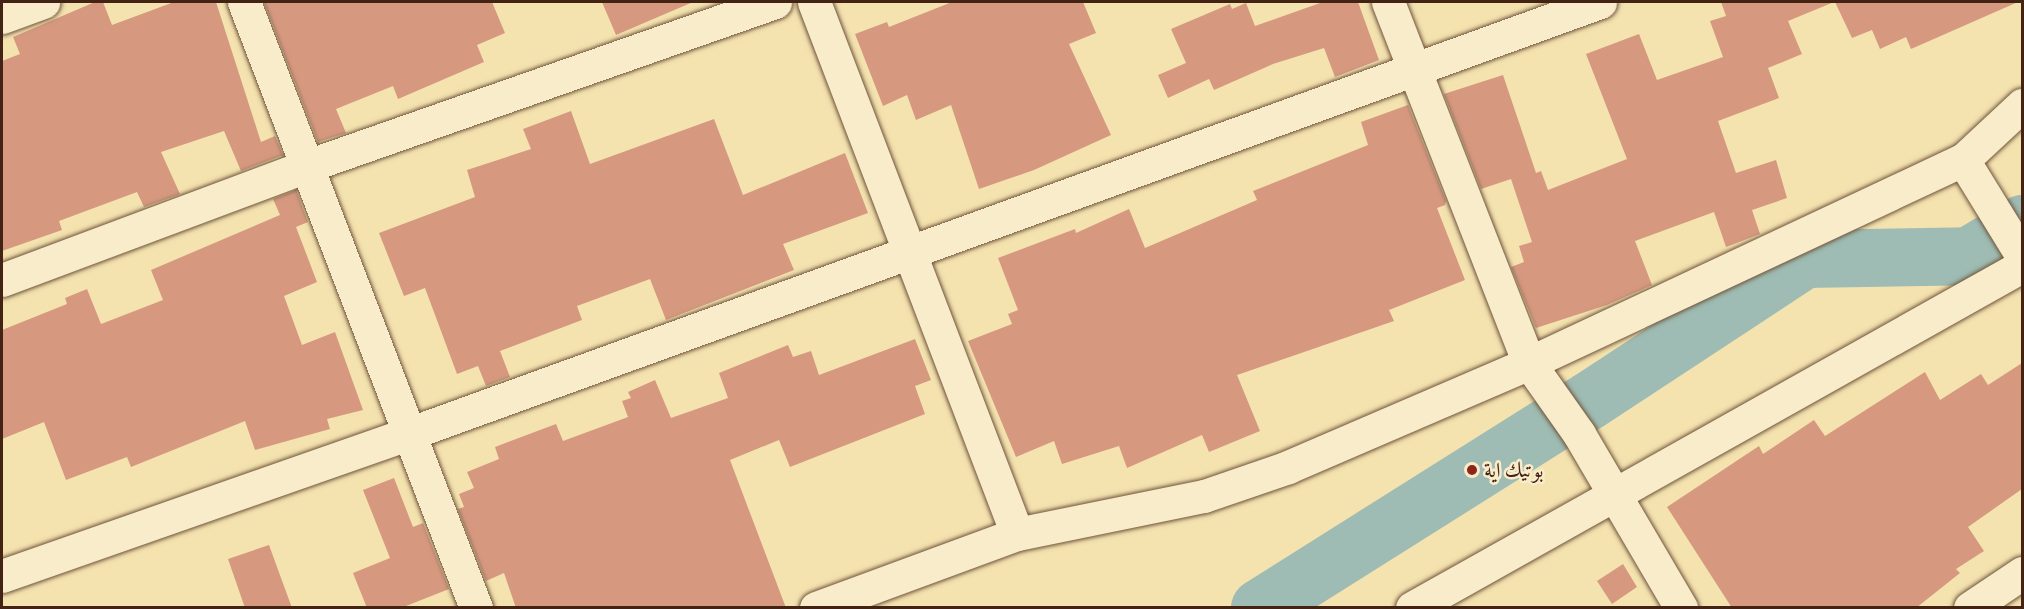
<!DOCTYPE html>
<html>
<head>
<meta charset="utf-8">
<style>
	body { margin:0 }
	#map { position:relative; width:2024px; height:609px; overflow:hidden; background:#f4e2af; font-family:Alegreya,Amiri,serif }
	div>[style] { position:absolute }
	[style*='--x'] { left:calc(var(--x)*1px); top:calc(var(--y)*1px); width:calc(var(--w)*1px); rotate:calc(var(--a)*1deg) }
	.river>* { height:58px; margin:-29px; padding:0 29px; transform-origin:29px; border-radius:29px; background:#9ebcb3 }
	.building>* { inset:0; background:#d69980 }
	.roads { filter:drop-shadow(0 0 2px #6f543b) drop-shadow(0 0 2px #6f543b) }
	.minor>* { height:33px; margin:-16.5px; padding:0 16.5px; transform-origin:16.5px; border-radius:16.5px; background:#f8eccb }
	.dots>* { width:16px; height:16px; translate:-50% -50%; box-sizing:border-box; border:3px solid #f8eccb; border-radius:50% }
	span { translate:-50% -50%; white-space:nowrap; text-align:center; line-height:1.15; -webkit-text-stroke:5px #f8eccb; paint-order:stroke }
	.poi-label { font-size:21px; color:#432414 }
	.left { translate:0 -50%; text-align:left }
	.frame { position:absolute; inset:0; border:3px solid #432414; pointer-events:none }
</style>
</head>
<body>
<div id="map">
	<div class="river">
		<div style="--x:1260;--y:608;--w:389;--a:-32.2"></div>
		<div style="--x:1589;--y:401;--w:258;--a:-33.3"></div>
		<div style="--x:1805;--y:259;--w:164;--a:-1"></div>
		<div style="--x:1969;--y:256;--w:62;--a:-31.1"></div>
	</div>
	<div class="building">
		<div style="clip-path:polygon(95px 2px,103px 2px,112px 25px,174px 2px,216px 2px,261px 142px,275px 136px,283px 155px,241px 171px,224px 131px,161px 152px,180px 194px,144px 207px,137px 192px,59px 221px,62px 230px,2px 251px,2px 61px,20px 54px,13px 37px)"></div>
		<div style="clip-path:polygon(264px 2px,492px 2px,505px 33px,477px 45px,484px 62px,398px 99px,393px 86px,336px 109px,346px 133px,318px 142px)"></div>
		<div style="clip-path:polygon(602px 2px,693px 2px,616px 35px)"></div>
		<div style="clip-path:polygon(952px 2px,1083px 2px,1096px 33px,1069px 44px,1111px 135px,1034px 170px,979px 189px,951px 105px,916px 120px,907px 95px,883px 106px,855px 34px,887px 22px,889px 27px)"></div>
		<div style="clip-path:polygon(1323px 2px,1358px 2px,1379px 60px,1335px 77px,1324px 48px,1273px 64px,1214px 90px,1209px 79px,1168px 98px,1158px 75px,1186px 63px,1171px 29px,1230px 4px,1232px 9px,1246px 3px,1255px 26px)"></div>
		<div style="clip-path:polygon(1721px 2px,1834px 2px,1788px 21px,1802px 54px,1768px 68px,1779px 98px,1718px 121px,1736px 173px,1776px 160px,1787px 198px,1752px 210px,1760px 234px,1726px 247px,1714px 212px,1635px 241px,1652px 285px,1607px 305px,1536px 328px,1511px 267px,1524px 262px,1519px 246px,1532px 242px,1511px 179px,1481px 189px,1444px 94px,1503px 75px,1536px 173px,1541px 171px,1548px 190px,1627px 159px,1586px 54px,1639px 34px,1657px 80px,1723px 57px,1710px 21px,1726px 16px)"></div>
		<div style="clip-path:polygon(1835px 2px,2018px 2px,1911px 49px,1906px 37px,1880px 49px,1872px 30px,1852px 38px)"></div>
		<div style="clip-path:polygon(1408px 105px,1446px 201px,1445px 205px,1437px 208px,1465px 280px,1389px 310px,1394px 321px,1237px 375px,1260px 431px,1209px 452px,1202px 435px,1127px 468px,1119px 446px,1062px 464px,1054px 441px,1016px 457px,968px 341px,1012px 324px,1008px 314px,1018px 310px,998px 258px,1075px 229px,1076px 233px,1129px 209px,1145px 248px,1257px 200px,1253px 191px,1368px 145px,1361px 122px)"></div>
		<div style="clip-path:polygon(571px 111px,590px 164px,714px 119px,743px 195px,845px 153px,868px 213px,783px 244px,794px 270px,666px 320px,650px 279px,577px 306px,582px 320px,500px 351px,510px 377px,486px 386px,478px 366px,457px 374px,425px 288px,404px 296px,379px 233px,475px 197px,467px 170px,531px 149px,523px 129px)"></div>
		<div style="clip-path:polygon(296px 190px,308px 222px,296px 227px,317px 282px,284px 296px,302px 345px,335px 332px,363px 410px,327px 419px,330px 429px,255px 450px,245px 421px,131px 467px,127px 457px,66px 480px,44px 422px,2px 439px,2px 330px,67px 304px,65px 298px,87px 289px,101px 324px,163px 300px,151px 270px,280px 215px,273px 199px)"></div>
		<div style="clip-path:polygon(915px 339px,931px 380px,915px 386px,925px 414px,790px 467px,779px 440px,730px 460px,786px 608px,516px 608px,504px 573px,486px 581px,458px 509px,464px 507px,459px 494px,474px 488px,467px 472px,499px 459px,495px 447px,556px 424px,563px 441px,628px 417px,622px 401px,631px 398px,628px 392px,655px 380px,671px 418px,728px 398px,719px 373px,788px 345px,793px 357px,811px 351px,819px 375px)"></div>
		<div style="clip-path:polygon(2022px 363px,2022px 489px,1968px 527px,1984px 551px,1956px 569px,1960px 573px,1916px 608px,1732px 608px,1667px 507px,1759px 446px,1763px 454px,1814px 420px,1825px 436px,1925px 372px,1940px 400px,1981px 374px,1988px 385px)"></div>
		<div style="clip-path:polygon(394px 478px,413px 527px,423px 523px,449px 589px,401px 608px,367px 608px,353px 573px,390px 558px,363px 490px)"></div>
		<div style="clip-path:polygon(269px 545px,292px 608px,245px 608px,228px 559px)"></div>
		<div style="clip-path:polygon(1623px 564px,1637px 587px,1612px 604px,1597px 581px)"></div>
	</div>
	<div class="roads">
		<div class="minor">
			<div style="--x:244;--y:2;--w:649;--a:69.05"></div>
			<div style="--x:814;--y:2;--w:569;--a:69.11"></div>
			<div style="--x:1388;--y:2;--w:388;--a:68.7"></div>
			<div style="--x:1529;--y:363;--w:87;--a:54.8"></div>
			<div style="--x:1579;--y:434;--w:202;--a:59.6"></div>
			<div style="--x:2;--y:17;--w:44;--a:-20.1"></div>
			<div style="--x:1963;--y:160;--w:113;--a:58.4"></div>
			<div style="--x:2;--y:280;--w:326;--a:-20.5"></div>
			<div style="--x:307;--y:166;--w:496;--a:-19.3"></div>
			<div style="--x:2;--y:576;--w:430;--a:-19.3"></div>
			<div style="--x:408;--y:434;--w:1268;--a:-19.92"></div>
			<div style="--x:816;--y:608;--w:214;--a:-20.2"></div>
			<div style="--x:1017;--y:534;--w:191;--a:-11.5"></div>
			<div style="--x:1204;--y:496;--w:89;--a:-19"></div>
			<div style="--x:1288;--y:467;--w:262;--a:-23.3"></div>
			<div style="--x:1529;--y:363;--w:479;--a:-25.1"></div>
			<div style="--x:1963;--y:160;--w:81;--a:-43"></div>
			<div style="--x:1412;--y:608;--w:699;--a:-29.28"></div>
			<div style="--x:1970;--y:608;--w:63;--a:-33.9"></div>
		</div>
	</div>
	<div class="dots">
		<div style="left:1472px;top:470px;background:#8f2418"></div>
	</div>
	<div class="poi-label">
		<span class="left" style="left:1484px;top:470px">بوتيك اية</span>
	</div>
	<div class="frame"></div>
</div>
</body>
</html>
